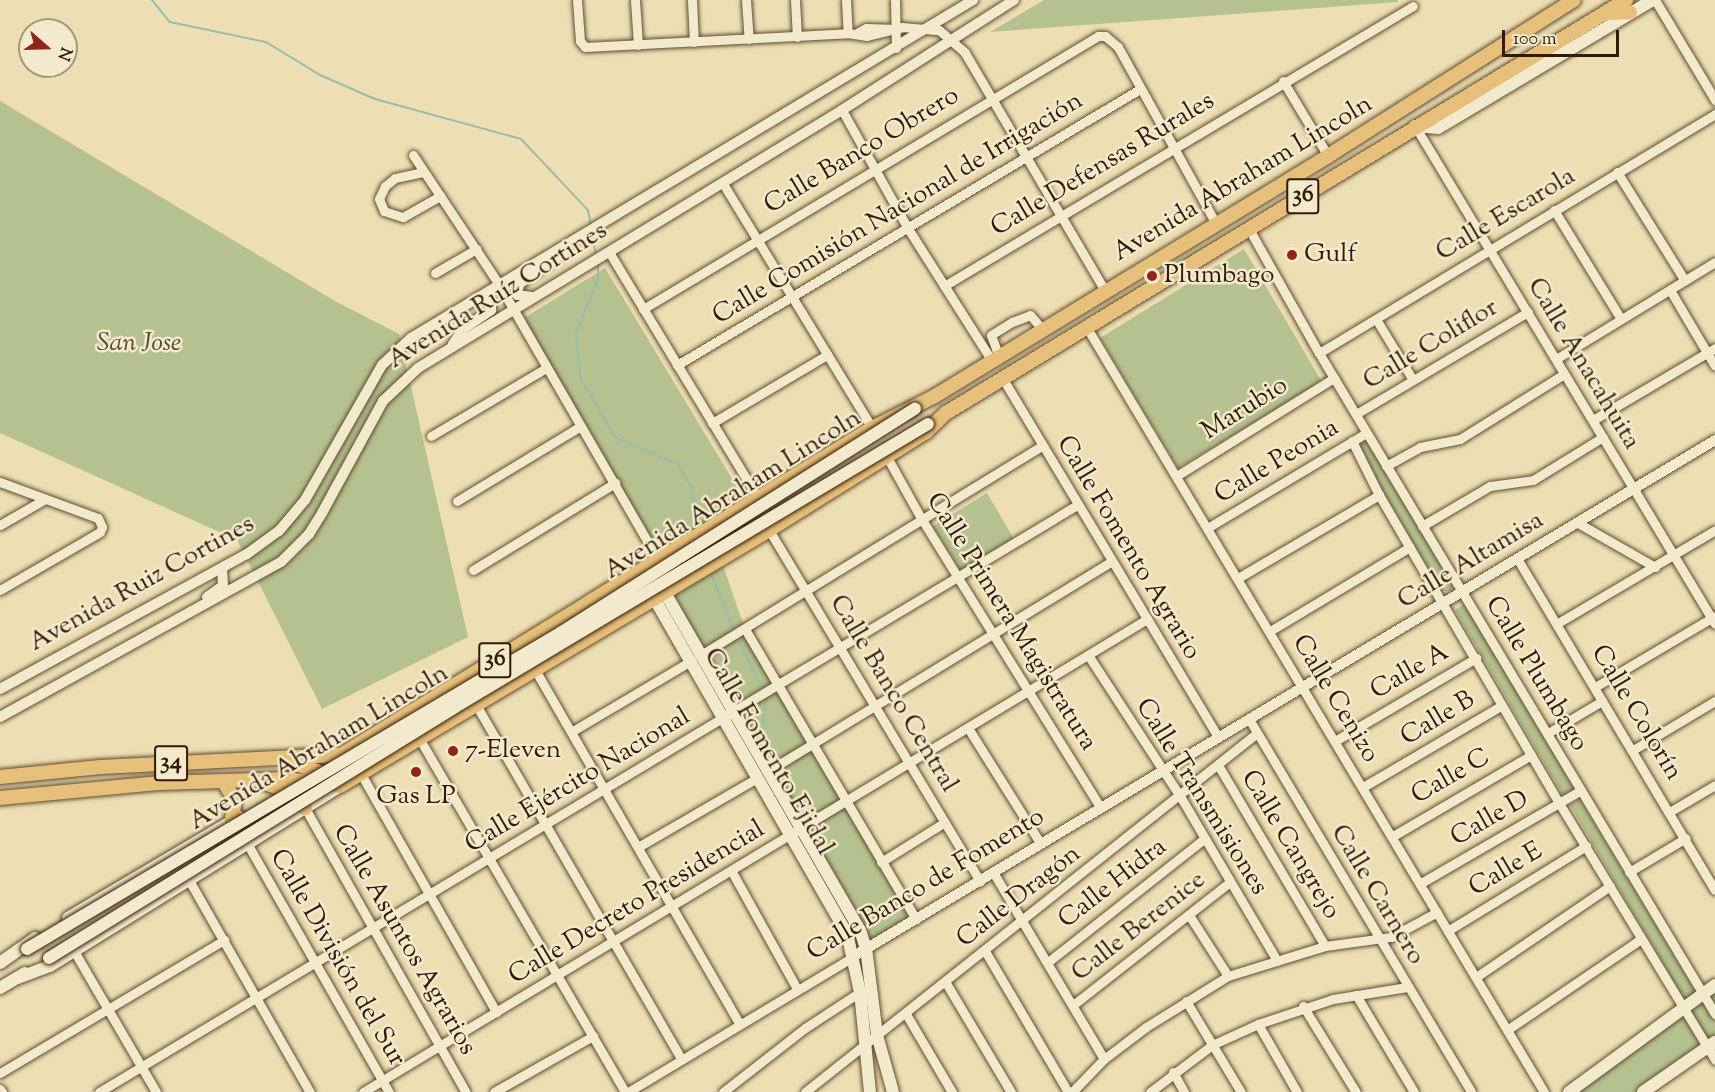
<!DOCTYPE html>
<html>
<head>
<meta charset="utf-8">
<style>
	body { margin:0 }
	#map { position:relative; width:1715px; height:1092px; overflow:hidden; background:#eddfb3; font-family:"Sorts Mill Goudy",serif }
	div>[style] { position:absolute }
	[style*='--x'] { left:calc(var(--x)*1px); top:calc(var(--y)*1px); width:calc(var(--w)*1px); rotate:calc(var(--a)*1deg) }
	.green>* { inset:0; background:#b5c28f }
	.stream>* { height:2px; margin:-1px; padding:0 1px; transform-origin:1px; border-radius:1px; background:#99bdac }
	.roads { filter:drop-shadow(0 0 2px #624b31) drop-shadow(0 0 2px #624b31) }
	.minor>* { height:9px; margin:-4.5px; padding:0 4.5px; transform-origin:4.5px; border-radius:4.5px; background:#f3eace }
	.tertiary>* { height:10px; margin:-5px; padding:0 5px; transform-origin:5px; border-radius:5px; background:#f3eace }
	.secondary>* { height:12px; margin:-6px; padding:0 6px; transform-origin:6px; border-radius:6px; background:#f3eace }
	.primary>* { height:14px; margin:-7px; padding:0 7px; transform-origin:7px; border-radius:7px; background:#e6c07a }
	.bridges { filter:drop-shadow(0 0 2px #331a06) drop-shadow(0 0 2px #331a06) }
	.secondary-bridge>* { height:12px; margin:-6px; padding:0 6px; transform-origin:6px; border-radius:6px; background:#f3eace }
	.dots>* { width:16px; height:16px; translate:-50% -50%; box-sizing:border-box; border:3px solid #f3eace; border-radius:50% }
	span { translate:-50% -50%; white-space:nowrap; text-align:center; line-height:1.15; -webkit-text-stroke:5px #f3eace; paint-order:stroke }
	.shield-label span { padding:2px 4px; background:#f3eace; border:2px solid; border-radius:4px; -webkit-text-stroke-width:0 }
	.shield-label { font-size:24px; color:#331a06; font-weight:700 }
	.street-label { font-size:26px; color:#331a06 }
	.poi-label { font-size:26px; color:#331a06 }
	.left { translate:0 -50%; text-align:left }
	.park-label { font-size:26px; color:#5a4c2f; font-style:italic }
	.north { position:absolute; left:18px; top:18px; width:60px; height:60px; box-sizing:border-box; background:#f3eace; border:2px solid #a6977e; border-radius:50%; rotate:110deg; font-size:16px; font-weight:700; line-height:24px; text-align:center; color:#331a06 }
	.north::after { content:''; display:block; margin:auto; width:21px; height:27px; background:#8f2418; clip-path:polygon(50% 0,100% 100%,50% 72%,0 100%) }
	.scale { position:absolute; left:1502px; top:30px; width:117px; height:27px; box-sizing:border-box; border:3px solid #331a06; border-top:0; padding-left:8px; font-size:18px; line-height:21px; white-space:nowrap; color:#331a06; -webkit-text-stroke:4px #f3eace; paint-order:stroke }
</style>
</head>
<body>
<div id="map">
	<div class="green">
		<div style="clip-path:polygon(1044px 0,1398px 0,1398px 2px,990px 32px)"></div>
		<div style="clip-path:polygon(0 101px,335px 301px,399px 334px,468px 637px,322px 709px,237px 540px,0 433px)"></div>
		<div style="clip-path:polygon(1244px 249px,1322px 382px,1178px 468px,1100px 338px)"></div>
		<div style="clip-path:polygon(605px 268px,746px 502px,660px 557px,519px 321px)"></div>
		<div style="clip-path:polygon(1361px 442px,1368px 442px,1454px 584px,1450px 591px,1441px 591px,1359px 450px)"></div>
		<div style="clip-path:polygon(987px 493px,1015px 541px,961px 571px,933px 526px)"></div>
		<div style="clip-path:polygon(722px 563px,745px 629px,916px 919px,866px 948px,664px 591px)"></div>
		<div style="clip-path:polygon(1465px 603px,1575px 790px,1564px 797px,1455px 610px)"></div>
		<div style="clip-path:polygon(1580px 799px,1697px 993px,1685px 1001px,1570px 805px)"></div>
		<div style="clip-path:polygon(1715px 985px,1715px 1042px,1643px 1092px,1569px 1092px)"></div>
	</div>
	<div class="stream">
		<div style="--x:152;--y:0;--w:28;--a:51"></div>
		<div style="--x:170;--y:22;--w:98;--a:11.8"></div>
		<div style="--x:266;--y:42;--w:63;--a:31.4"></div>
		<div style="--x:320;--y:75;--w:60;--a:23.6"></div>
		<div style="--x:375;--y:99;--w:151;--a:15.3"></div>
		<div style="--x:521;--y:139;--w:98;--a:46.7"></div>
		<div style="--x:588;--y:210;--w:16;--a:79"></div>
		<div style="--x:592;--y:235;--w:21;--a:79"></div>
		<div style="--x:598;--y:264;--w:15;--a:90"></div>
		<div style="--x:598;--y:279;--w:58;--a:112.2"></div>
		<div style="--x:576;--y:333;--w:44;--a:84.8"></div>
		<div style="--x:580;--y:377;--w:71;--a:59.5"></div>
		<div style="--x:616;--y:438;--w:67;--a:22.8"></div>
		<div style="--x:678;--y:464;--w:28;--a:60"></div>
		<div style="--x:692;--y:488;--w:36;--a:84"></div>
		<div style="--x:710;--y:571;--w:64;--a:67.9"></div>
		<div style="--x:738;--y:640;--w:55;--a:63"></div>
		<div style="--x:760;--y:746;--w:44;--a:-82.2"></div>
	</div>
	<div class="roads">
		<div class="minor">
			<div style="--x:577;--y:0;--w:41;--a:85.8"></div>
			<div style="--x:580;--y:41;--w:8;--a:50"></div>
			<div style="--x:585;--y:47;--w:263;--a:-3"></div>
			<div style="--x:848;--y:33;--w:19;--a:9"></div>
			<div style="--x:867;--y:36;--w:36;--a:-14"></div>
			<div style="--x:902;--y:27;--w:37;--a:5"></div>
			<div style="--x:939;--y:30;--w:35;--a:41"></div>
			<div style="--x:965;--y:53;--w:276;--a:59.5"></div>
			<div style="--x:635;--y:0;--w:45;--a:86.2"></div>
			<div style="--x:692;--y:0;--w:42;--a:87.3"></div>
			<div style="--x:746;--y:0;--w:39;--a:86"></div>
			<div style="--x:795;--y:0;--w:37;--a:87"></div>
			<div style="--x:846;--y:0;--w:33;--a:87"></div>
			<div style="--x:895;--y:0;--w:48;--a:88.8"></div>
			<div style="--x:1655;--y:0;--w:117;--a:59"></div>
			<div style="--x:857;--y:33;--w:10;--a:-29"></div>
			<div style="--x:866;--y:28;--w:24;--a:2"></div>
			<div style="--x:1283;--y:81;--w:87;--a:59"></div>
			<div style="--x:842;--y:110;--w:134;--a:60.9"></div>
			<div style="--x:907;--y:227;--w:159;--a:57.6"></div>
			<div style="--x:1415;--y:126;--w:581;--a:58.93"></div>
			<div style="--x:413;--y:155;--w:157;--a:56.4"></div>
			<div style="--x:500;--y:286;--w:316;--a:60"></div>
			<div style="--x:423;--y:172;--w:29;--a:168"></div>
			<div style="--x:395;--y:178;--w:13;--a:141"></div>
			<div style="--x:385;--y:186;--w:14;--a:115"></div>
			<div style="--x:379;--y:199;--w:13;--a:67"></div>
			<div style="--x:384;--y:211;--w:20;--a:18"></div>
			<div style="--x:403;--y:217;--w:43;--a:-29.6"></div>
			<div style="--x:1617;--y:172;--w:128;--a:58"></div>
			<div style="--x:722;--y:182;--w:288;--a:58.6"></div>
			<div style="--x:1554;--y:210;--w:128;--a:58.4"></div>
			<div style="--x:1249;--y:229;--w:142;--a:60.6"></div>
			<div style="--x:1319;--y:353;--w:771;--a:59.07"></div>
			<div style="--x:609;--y:252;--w:288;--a:58.8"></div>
			<div style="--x:435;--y:273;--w:48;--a:-30.3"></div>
			<div style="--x:944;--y:286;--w:546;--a:-30.84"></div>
			<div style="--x:1670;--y:290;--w:88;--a:59.4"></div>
			<div style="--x:643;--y:309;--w:531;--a:-30.96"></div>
			<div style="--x:1098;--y:36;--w:7;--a:0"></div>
			<div style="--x:1105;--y:36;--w:17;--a:40"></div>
			<div style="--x:1118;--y:47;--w:202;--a:61"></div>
			<div style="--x:1376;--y:319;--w:71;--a:58.8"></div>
			<div style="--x:1087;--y:328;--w:890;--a:59.11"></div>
			<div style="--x:1319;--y:353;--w:463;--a:-31.1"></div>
			<div style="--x:999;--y:357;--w:23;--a:-110"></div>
			<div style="--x:991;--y:335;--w:25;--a:-32"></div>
			<div style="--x:1012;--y:322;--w:19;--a:-21"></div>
			<div style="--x:1030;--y:315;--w:20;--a:49"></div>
			<div style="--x:1556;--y:359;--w:186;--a:-31.4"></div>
			<div style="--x:677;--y:365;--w:539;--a:-30.8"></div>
			<div style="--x:1003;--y:379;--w:418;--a:59"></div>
			<div style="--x:1356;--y:414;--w:200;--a:-30.7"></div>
			<div style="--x:1593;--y:420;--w:142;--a:-30.5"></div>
			<div style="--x:712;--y:423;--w:134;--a:-30.6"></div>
			<div style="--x:431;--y:436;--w:134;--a:-30.6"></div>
			<div style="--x:1352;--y:441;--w:60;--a:63.4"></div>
			<div style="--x:1379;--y:495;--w:357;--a:59.7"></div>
			<div style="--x:1559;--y:803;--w:301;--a:58.7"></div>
			<div style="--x:887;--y:457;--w:70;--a:60.9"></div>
			<div style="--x:921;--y:518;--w:341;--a:58.2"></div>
			<div style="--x:1386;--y:466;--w:39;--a:-29"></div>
			<div style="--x:1420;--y:447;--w:41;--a:-11.3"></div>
			<div style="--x:1460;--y:439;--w:123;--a:-32"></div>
			<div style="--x:1178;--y:475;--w:184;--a:-31.9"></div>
			<div style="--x:0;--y:482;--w:104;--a:20.2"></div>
			<div style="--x:98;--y:518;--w:10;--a:66"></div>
			<div style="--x:102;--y:527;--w:5;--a:112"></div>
			<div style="--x:100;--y:532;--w:116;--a:149.9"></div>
			<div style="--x:457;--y:501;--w:143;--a:-31.2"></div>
			<div style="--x:1578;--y:523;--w:89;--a:29.7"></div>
			<div style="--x:0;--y:525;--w:52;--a:-30"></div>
			<div style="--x:1422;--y:526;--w:79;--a:-30.5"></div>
			<div style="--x:1490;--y:486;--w:43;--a:-7.9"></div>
			<div style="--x:1533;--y:480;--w:82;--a:-31.6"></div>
			<div style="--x:1209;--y:527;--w:183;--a:-30.9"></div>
			<div style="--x:769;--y:530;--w:410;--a:59"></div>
			<div style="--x:1518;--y:560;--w:384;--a:59.2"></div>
			<div style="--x:473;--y:570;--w:167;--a:-31.5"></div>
			<div style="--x:1238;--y:578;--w:164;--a:-30.5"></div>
			<div style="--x:1558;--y:623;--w:182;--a:-30.6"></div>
			<div style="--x:745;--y:629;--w:337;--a:59.5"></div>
			<div style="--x:1270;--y:631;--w:163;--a:-31"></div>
			<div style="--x:1088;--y:655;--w:168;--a:56.9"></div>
			<div style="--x:1180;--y:796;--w:191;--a:59.5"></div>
			<div style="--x:699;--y:656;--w:402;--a:-31.5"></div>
			<div style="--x:534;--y:668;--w:410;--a:60"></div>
			<div style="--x:1595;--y:687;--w:139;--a:-30.6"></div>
			<div style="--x:475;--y:703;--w:410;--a:59.9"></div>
			<div style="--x:1249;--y:719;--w:434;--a:59.2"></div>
			<div style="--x:968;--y:728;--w:136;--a:57.9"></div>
			<div style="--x:571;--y:732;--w:137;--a:-30.7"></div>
			<div style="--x:1548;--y:733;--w:63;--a:-30.7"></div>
			<div style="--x:419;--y:738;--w:410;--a:59.8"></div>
			<div style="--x:1335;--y:741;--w:164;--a:-30.5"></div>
			<div style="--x:1633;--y:750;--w:96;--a:-30.9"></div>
			<div style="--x:1218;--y:765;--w:210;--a:59.4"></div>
			<div style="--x:768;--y:771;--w:402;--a:-31.4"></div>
			<div style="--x:361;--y:774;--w:274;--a:60.4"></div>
			<div style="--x:1363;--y:787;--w:161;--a:-30.5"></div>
			<div style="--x:305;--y:808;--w:326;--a:60.5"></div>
			<div style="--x:1671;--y:811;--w:51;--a:-30.6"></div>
			<div style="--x:1393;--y:836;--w:160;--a:-30.4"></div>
			<div style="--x:248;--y:845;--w:284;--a:60.3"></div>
			<div style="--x:638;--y:847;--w:138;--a:-30.1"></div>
			<div style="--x:881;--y:862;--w:75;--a:-32"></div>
			<div style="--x:732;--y:872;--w:134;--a:60.9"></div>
			<div style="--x:993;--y:872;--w:217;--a:59.3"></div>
			<div style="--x:1629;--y:872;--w:66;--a:-30.8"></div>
			<div style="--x:190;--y:882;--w:242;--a:60.3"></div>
			<div style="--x:1421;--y:883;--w:184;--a:-30.1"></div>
			<div style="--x:1189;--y:915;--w:72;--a:57.4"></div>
			<div style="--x:1449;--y:930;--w:161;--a:-31.5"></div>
			<div style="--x:74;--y:951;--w:163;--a:59.8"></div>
			<div style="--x:985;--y:951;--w:164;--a:59.5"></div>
			<div style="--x:1048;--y:962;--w:199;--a:-38.3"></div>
			<div style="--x:1476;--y:977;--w:162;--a:-34.2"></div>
			<div style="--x:946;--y:983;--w:127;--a:59.2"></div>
			<div style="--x:1356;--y:995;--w:113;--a:59.1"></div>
			<div style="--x:1186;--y:1001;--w:106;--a:58.9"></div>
			<div style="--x:1073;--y:1005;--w:199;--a:-38.1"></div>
			<div style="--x:1303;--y:1006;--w:101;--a:58.4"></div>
			<div style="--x:906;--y:1014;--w:91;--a:59.5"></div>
			<div style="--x:1258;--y:1024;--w:78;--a:60.2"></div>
			<div style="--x:1507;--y:1030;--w:162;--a:-34.2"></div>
			<div style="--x:1173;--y:1072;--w:23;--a:61"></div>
			<div style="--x:0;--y:1073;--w:261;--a:-30.7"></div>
			<div style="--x:0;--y:1089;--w:4;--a:56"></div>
			<div style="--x:99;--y:1092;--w:1141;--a:-30.97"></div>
			<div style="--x:363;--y:1092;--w:916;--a:-31.1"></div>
			<div style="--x:494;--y:1092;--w:114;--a:-29.5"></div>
			<div style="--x:628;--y:1092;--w:264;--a:-31"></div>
			<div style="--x:723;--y:1092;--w:104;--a:-38"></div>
			<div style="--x:805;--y:1028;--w:66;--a:-33.2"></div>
			<div style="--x:805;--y:1092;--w:577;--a:-38.46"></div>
			<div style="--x:1072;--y:1092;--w:46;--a:-45.9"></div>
			<div style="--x:1104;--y:1059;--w:53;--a:-37.3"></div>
			<div style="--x:1146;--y:1027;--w:97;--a:-31.9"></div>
			<div style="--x:1228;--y:976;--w:102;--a:-17.2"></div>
			<div style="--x:1325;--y:946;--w:67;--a:-7.8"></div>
			<div style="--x:1391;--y:937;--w:52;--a:-28.5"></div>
			<div style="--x:1150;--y:1092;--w:78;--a:-37.2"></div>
			<div style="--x:1212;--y:1045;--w:51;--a:-24.5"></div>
			<div style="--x:1258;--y:1024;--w:79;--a:-18.4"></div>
			<div style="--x:1333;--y:999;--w:75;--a:-9.2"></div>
		</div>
		<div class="tertiary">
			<div style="--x:532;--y:297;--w:15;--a:-172"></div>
			<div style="--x:517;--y:295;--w:11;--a:-80"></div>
			<div style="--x:519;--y:284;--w:57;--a:-35.1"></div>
			<div style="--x:453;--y:344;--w:18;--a:-56"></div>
			<div style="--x:463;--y:329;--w:34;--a:-34"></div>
			<div style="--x:491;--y:310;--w:10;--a:-90"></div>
			<div style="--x:491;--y:300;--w:11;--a:-165"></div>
			<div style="--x:207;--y:597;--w:19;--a:-35"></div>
			<div style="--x:223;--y:586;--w:18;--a:-93"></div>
			<div style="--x:0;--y:689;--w:281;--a:-28.7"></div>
			<div style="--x:247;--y:554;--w:39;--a:-36"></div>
			<div style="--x:279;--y:531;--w:40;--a:-50"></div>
			<div style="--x:305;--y:500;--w:155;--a:-60.3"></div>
			<div style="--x:382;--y:365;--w:40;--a:-43"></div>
			<div style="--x:411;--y:338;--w:656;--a:-31.02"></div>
			<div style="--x:0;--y:717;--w:321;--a:-28.9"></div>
			<div style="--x:281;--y:562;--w:40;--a:-45"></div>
			<div style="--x:309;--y:534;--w:25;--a:-58"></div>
			<div style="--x:322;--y:513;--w:128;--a:-61.4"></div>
			<div style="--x:383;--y:401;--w:48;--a:-43.3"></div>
			<div style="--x:418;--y:368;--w:496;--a:-31.3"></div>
			<div style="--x:842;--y:110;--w:204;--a:-32.6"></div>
			<div style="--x:854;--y:956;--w:1004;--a:-30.93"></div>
		</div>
		<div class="secondary">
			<div style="--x:1415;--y:126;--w:23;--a:5"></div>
			<div style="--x:1438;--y:128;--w:250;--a:-30.8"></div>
			<div style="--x:660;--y:584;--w:400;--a:60"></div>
			<div style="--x:860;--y:930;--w:19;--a:72"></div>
			<div style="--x:866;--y:948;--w:88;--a:82.8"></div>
			<div style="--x:877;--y:1035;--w:59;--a:74.3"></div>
			<div style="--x:650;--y:591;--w:395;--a:60.1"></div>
			<div style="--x:847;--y:933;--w:60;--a:77.6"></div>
			<div style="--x:860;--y:992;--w:100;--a:84.3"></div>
			<div style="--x:68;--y:918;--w:199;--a:-30.6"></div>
			<div style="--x:0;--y:963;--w:43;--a:-35.5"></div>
			<div style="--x:18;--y:978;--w:34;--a:-21"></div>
			<div style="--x:50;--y:966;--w:341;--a:-31.8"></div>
			<div style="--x:0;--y:988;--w:29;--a:-31"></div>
			<div style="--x:1569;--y:1092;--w:181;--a:-36.2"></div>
			<div style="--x:1643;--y:1092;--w:88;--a:-34.8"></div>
		</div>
		<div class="primary">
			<div style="--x:1606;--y:13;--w:24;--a:-2"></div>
			<div style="--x:289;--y:762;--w:29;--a:18"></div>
			<div style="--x:317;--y:771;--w:17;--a:40"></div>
			<div style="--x:0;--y:777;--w:101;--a:-5.7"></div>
			<div style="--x:101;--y:767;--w:240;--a:-2.9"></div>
			<div style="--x:341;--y:755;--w:624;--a:-31.63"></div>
			<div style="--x:872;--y:428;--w:71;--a:-26.9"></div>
			<div style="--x:935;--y:396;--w:460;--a:-31.4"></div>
			<div style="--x:1328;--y:156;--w:291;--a:-32.4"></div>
			<div style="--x:223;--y:781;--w:22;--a:58"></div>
			<div style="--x:235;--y:800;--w:20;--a:99"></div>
			<div style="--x:265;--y:783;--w:20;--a:20"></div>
			<div style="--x:284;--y:790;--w:28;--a:41"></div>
			<div style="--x:0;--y:798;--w:161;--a:-5.4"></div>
			<div style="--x:160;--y:783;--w:127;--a:-1.8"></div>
			<div style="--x:287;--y:779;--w:53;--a:7.5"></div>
			<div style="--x:340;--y:786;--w:500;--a:-30.8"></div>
			<div style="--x:769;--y:530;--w:185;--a:-32"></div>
			<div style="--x:926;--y:432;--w:28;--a:-44"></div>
			<div style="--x:946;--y:413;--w:796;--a:-31.27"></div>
		</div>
	</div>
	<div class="bridges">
		<div class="secondary-bridge">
			<div style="--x:27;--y:949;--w:620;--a:-30.66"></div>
			<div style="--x:560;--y:633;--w:420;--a:-32.3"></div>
			<div style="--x:49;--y:958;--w:477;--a:-31.7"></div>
			<div style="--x:455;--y:707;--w:551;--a:-30.89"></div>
		</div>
	</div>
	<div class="dots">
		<div style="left:1292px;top:255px;background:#8f2418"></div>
		<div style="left:1152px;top:276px;background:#8f2418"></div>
		<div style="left:453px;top:751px;background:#8f2418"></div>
		<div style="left:416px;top:772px;background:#8f2418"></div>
	</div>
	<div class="shield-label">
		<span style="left:1303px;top:196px">36</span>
		<span style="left:495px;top:660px">36</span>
		<span style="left:171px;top:763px">34</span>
	</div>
	<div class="street-label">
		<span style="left:862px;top:151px;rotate:-31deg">Calle Banco Obrero</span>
		<span style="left:1103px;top:165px;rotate:-31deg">Calle Defensas Rurales</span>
		<span style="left:1243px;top:179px;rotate:-31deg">Avenida Abraham Lincoln</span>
		<span style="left:898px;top:209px;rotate:-31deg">Calle Comisión Nacional de Irrigación</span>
		<span style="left:1506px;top:215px;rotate:-31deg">Calle Escarola</span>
		<span style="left:498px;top:296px;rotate:-32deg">Avenida Ruíz Cortines</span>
		<span style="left:1431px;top:345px;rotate:-31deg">Calle Coliflor</span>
		<span style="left:1583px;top:364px;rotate:59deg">Calle Anacahuita</span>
		<span style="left:1245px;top:409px;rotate:-32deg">Marubio</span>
		<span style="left:1277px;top:462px;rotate:-31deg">Calle Peonia</span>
		<span style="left:733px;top:495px;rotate:-32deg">Avenida Abraham Lincoln</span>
		<span style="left:1128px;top:548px;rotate:59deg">Calle Fomento Agrario</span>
		<span style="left:1471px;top:561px;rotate:-31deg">Calle Altamisa</span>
		<span style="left:142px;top:584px;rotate:-29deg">Avenida Ruiz Cortines</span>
		<span style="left:1011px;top:622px;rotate:58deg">Calle Primera Magistratura</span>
		<span style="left:1410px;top:672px;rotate:-30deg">Calle A</span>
		<span style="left:1536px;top:674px;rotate:59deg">Calle Plumbago</span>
		<span style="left:893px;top:694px;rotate:59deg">Calle Banco Central</span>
		<span style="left:1335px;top:699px;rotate:59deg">Calle Cenizo</span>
		<span style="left:1636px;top:713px;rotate:59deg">Calle Colorín</span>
		<span style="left:1438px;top:719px;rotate:-31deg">Calle B</span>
		<span style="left:319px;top:748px;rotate:-31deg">Avenida Abraham Lincoln</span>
		<span style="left:768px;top:752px;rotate:60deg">Calle Fomento Ejidal</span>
		<span style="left:1451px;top:777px;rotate:-30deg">Calle C</span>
		<span style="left:578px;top:781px;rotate:-31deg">Calle Ejército Nacional</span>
		<span style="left:1201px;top:797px;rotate:58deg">Calle Transmisiones</span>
		<span style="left:1490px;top:819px;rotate:-30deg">Calle D</span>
		<span style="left:1290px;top:845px;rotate:59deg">Calle Cangrejo</span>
		<span style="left:1506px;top:870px;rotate:-31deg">Calle E</span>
		<span style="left:1113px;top:884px;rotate:-38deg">Calle Hidra</span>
		<span style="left:926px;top:885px;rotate:-31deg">Calle Banco de Fomento</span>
		<span style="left:1377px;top:895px;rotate:59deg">Calle Carnero</span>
		<span style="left:1019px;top:897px;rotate:-38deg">Calle Dragón</span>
		<span style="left:637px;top:903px;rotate:-31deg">Calle Decreto Presidencial</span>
		<span style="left:1139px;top:927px;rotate:-38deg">Calle Berenice</span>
		<span style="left:404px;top:940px;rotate:60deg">Calle Asuntos Agrarios</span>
		<span style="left:337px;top:958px;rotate:60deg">Calle División del Sur</span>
	</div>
	<div class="poi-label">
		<span class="left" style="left:1304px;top:255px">Gulf</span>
		<span class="left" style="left:1164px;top:276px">Plumbago</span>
		<span class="left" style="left:465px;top:751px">7-Eleven</span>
		<span style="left:416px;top:797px">Gas LP</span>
	</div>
	<div class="park-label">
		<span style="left:139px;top:344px">San Jose</span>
	</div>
	<div class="north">N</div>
	<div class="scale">100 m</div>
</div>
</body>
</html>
